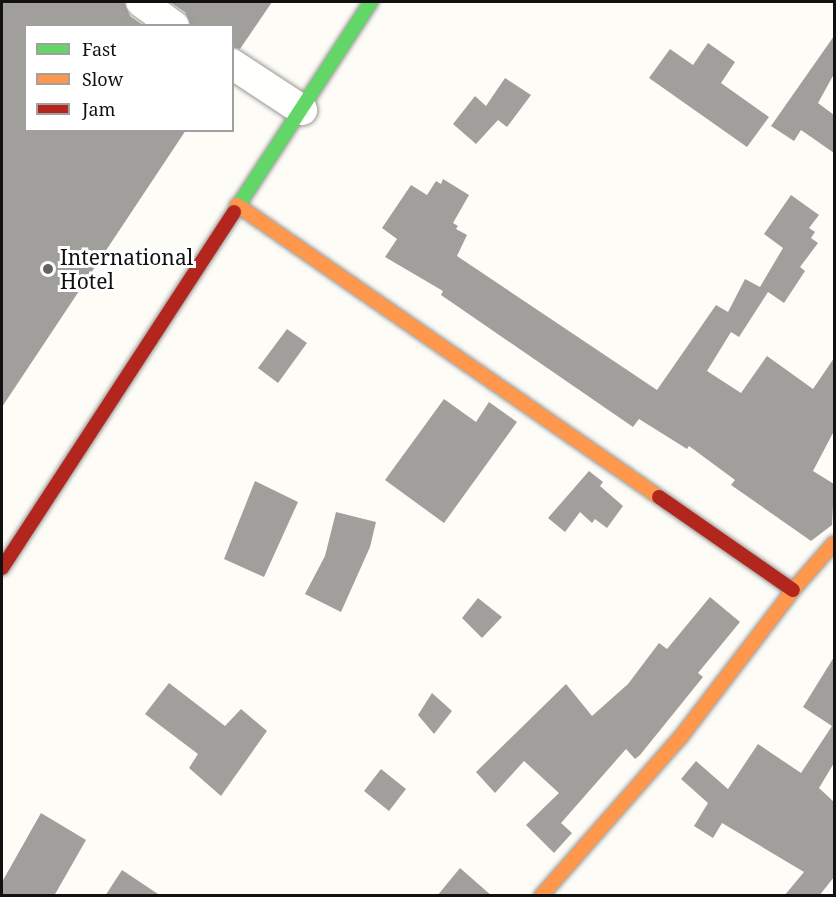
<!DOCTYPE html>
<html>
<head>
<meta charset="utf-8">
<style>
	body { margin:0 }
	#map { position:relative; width:836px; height:897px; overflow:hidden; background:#fdfcf7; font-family:"Noto Serif",serif }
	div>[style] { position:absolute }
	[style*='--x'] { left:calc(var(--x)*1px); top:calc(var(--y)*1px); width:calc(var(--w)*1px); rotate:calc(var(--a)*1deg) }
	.building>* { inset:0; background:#a19f9c }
	.roads { filter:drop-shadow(0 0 2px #979795) drop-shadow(0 0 2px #979795) }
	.street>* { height:30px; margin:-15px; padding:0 15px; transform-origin:15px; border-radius:15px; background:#fffffe }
	.fast>* { height:14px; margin:-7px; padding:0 7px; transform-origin:7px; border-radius:7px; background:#63d668 }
	.slow>* { height:14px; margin:-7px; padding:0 7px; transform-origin:7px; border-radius:7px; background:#ff974d }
	.jam>* { height:14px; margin:-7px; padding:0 7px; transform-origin:7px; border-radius:7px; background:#b3261e }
	.dots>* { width:16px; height:16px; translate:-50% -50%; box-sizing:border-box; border:3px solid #fff; border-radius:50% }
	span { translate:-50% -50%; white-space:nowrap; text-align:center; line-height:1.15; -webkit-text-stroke:6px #fff; paint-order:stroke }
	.poi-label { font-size:21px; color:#111 }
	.left { translate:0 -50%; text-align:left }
	.frame { position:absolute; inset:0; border:3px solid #111; pointer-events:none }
	.legend { position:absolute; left:24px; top:24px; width:210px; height:108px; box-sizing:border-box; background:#fff; border:2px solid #a0a0a0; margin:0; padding:8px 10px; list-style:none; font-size:18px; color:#111 }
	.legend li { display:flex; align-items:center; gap:12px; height:30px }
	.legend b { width:30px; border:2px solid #a0a0a0 }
</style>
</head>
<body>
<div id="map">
	<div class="building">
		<div style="clip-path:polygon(2px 2px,124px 2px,130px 16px,144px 26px,26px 26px,26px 130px,186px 130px,2px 407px)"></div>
		<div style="clip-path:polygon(170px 2px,272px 2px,240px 49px,232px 47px,232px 26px,191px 26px,185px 12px)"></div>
		<div style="clip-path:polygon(834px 36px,834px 74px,818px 103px,834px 115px,834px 153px,801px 130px,794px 141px,771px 126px)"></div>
		<div style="clip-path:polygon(708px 43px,735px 62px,721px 83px,769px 117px,747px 147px,649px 78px,670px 49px,693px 65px)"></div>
		<div style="clip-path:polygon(505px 78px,531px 95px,507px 127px,498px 120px,476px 144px,453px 124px,475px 96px,486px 106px)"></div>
		<div style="clip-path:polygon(443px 179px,469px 195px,453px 223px,458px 226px,456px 229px,467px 235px,457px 256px,657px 390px,716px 305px,728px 312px,745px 279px,760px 287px,783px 248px,764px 234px,791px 195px,819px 215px,809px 228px,815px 232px,811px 238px,818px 243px,800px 267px,805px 271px,784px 303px,768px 292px,739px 337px,731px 332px,707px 371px,741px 393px,767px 356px,813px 389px,834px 358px,834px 431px,813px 471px,834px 484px,832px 525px,811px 541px,731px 485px,735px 480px,689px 446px,687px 449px,639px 419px,633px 427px,441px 295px,443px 291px,385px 257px,397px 239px,382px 228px,411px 185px,427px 195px,436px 181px,441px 184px)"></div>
		<div style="clip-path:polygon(287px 329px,307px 343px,278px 383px,258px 368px)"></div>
		<div style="clip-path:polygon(444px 399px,476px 422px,489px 402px,517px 422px,444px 523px,385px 480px)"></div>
		<div style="clip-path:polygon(589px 471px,603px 482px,600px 486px,623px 506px,607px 528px,595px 519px,592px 523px,580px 512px,565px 532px,548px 518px)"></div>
		<div style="clip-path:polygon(255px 481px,298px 502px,264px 577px,224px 559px)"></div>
		<div style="clip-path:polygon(336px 512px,376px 522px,370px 547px,341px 612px,305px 594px,325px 556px)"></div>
		<div style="clip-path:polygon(710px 597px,740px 622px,698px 673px,703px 677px,640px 755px,635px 759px,626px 749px,561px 823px,572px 833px,554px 853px,526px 825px,559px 793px,524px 761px,495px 793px,476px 772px,566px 684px,592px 716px,628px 684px,659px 643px,667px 649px)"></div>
		<div style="clip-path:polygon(478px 598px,502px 617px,482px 638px,462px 618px)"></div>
		<div style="clip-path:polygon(834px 657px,834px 763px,819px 788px,834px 802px,834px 877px,819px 896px,784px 896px,804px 872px,722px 823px,713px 838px,694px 826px,708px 803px,681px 779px,696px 761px,728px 789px,758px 744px,801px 773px,832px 726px,803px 707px)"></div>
		<div style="clip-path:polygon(169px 683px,225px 726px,241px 709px,267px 731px,221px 796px,189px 768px,198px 754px,145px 714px)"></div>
		<div style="clip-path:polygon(432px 693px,452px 711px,434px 734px,418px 715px)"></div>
		<div style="clip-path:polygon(381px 769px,406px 789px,389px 811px,364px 791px)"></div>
		<div style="clip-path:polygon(41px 813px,86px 840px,54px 896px,2px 896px,2px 882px)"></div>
		<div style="clip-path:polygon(460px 868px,492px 896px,437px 896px)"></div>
		<div style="clip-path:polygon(122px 870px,161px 896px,105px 896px)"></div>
	</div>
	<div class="roads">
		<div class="street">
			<div style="--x:141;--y:2;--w:41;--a:36"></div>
			<div style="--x:232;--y:64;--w:84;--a:33.3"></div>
		</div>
		<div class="fast">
			<div style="--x:234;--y:212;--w:251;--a:-56.9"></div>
		</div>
		<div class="slow">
			<div style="--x:237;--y:205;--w:513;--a:34.68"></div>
			<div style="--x:541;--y:896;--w:210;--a:-48.7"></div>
			<div style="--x:680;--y:738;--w:186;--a:-52.6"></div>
			<div style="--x:793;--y:590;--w:62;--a:-48.9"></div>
		</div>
		<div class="jam">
			<div style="--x:659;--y:497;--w:163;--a:34.8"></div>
			<div style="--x:2;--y:568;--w:425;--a:-56.9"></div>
		</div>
	</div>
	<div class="dots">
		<div style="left:48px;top:269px;background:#646362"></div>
	</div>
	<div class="poi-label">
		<span class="left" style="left:60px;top:269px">International<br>Hotel</span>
	</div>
	<div class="frame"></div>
	<ul class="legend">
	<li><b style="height:8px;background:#63d668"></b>Fast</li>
	<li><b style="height:8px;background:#ff974d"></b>Slow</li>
	<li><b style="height:8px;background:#b3261e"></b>Jam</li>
	</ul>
</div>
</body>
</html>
